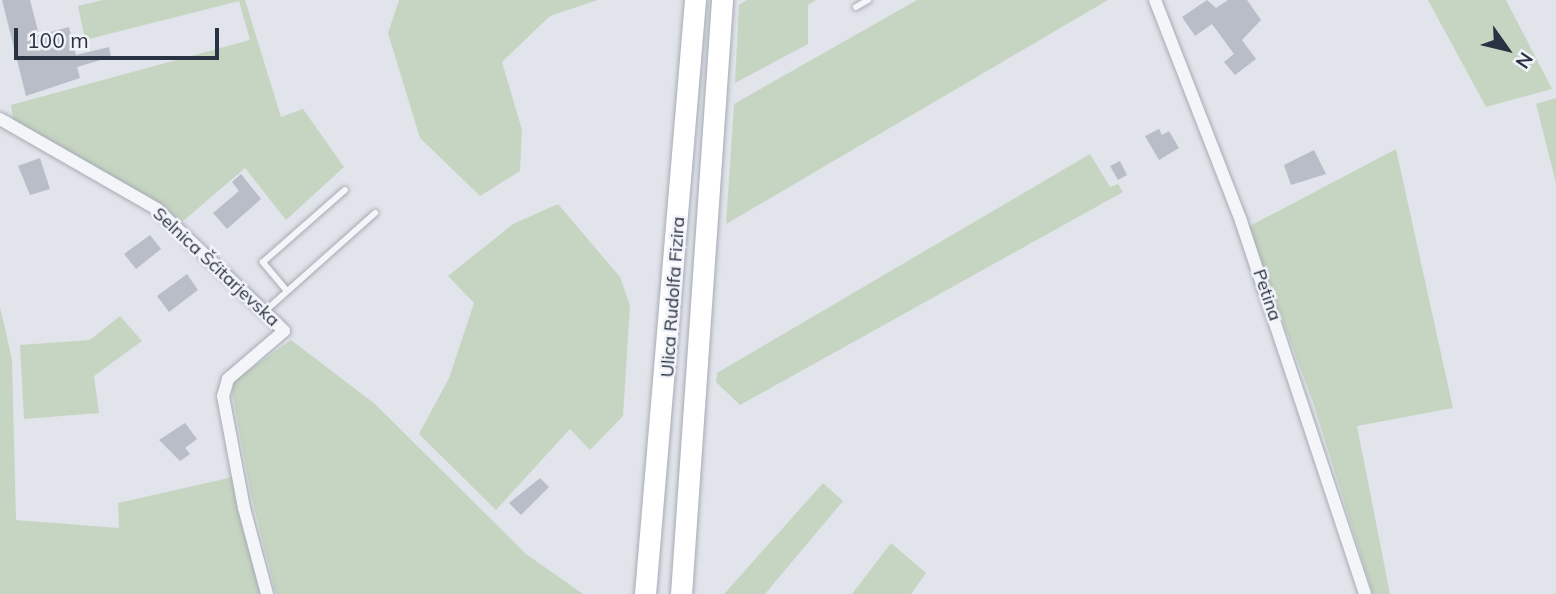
<!DOCTYPE html>
<html>
<head>
<meta charset="utf-8">
<style>
	body { margin:0 }
	#map { position:relative; width:1556px; height:594px; overflow:hidden; background:#e1e4ea; font-family:Mulish,sans-serif }
	div>[style] { position:absolute }
	[style*='--x'] { left:calc(var(--x)*1px); top:calc(var(--y)*1px); width:calc(var(--w)*1px); rotate:calc(var(--a)*1deg) }
	.green>* { inset:0; background:#c6d5c1 }
	.building>* { inset:0; background:#b8bdc8 }
	.roads { filter:drop-shadow(0 0 2px #a6abb5) drop-shadow(0 0 2px #a6abb5) }
	.lane>* { height:6px; margin:-3px; padding:0 3px; transform-origin:3px; border-radius:3px; background:#f4f5f8 }
	.street>* { height:12px; margin:-6px; padding:0 6px; transform-origin:6px; border-radius:6px; background:#f4f5f8 }
	.primary>* { height:21px; margin:-10.5px; padding:0 10.5px; transform-origin:10.5px; border-radius:10.5px; background:#fff }
	span { translate:-50% -50%; white-space:nowrap; text-align:center; line-height:1.15; -webkit-text-stroke:5px #f1f3f8; paint-order:stroke }
	.street-label { font-size:18px; color:#283243 }
	.north { position:absolute; left:1472px; top:14px; width:70px; height:70px; -webkit-text-stroke:5px #f1f3f8; paint-order:stroke; rotate:124deg; font-size:19px; font-weight:700; line-height:28px; text-align:center; color:#283243 }
	.north::after { content:''; display:block; margin:auto; width:24px; height:32px; background:#283243; clip-path:polygon(50% 0,100% 100%,50% 72%,0 100%) }
	.scale { position:absolute; left:14px; top:28px; width:205px; height:32px; box-sizing:border-box; border:4px solid #283243; border-top:0; padding-left:9px; font-size:21px; line-height:24px; white-space:nowrap; color:#283243; -webkit-text-stroke:5px #f1f3f8; paint-order:stroke }
</style>
</head>
<body>
<div id="map">
	<div class="green">
		<div style="clip-path:polygon(103px 0,245px 0,281px 117px,303px 109px,344px 167px,286px 220px,245px 168px,182px 222px,159px 204px,14px 125px,11px 105px,250px 40px,239px 1px,85px 40px,78px 6px)"></div>
		<div style="clip-path:polygon(399px 0,598px 0,550px 16px,502px 62px,522px 130px,520px 171px,480px 196px,420px 138px,388px 33px)"></div>
		<div style="clip-path:polygon(747px 0,816px 0,808px 5px,808px 44px,735px 83px,739px 5px)"></div>
		<div style="clip-path:polygon(917px 0,1108px 0,726px 224px,734px 104px)"></div>
		<div style="clip-path:polygon(1428px 0,1506px 0,1552px 89px,1486px 107px)"></div>
		<div style="clip-path:polygon(1556px 98px,1556px 183px,1536px 104px)"></div>
		<div style="clip-path:polygon(1396px 149px,1453px 408px,1357px 426px,1390px 594px,1373px 594px,1314px 405px,1248px 227px)"></div>
		<div style="clip-path:polygon(1090px 154px,1110px 187px,1118px 184px,1123px 192px,740px 405px,716px 382px,717px 373px)"></div>
		<div style="clip-path:polygon(558px 204px,620px 277px,630px 306px,623px 416px,590px 450px,570px 429px,496px 510px,419px 434px,449px 378px,474px 303px,448px 276px,513px 224px)"></div>
		<div style="clip-path:polygon(0 307px,12px 359px,16px 520px,119px 528px,118px 503px,233px 477px,260px 594px,0 594px)"></div>
		<div style="clip-path:polygon(120px 316px,142px 341px,94px 376px,99px 413px,24px 419px,20px 345px,90px 340px)"></div>
		<div style="clip-path:polygon(291px 340px,375px 404px,526px 554px,583px 594px,276px 594px,251px 495px,232px 392px,234px 381px)"></div>
		<div style="clip-path:polygon(823px 483px,843px 501px,765px 594px,724px 594px)"></div>
		<div style="clip-path:polygon(891px 543px,926px 573px,911px 594px,852px 594px)"></div>
	</div>
	<div class="building">
		<div style="clip-path:polygon(2px 0,30px 0,39px 35px,69px 27px,76px 55px,109px 47px,111px 57px,77px 67px,80px 78px,26px 96px)"></div>
		<div style="clip-path:polygon(1207px 0,1216px 8px,1228px 0,1247px 0,1261px 20px,1242px 40px,1256px 59px,1235px 75px,1224px 62px,1234px 54px,1212px 24px,1195px 36px,1182px 17px)"></div>
		<div style="clip-path:polygon(1159px 129px,1162px 135px,1169px 131px,1179px 148px,1159px 160px,1145px 136px)"></div>
		<div style="clip-path:polygon(1314px 150px,1326px 174px,1291px 185px,1284px 165px)"></div>
		<div style="clip-path:polygon(40px 158px,50px 189px,30px 195px,18px 166px)"></div>
		<div style="clip-path:polygon(1120px 161px,1127px 175px,1118px 180px,1110px 166px)"></div>
		<div style="clip-path:polygon(241px 174px,261px 199px,227px 229px,213px 213px,239px 191px,232px 182px)"></div>
		<div style="clip-path:polygon(150px 235px,161px 249px,136px 269px,124px 254px)"></div>
		<div style="clip-path:polygon(187px 274px,198px 290px,169px 312px,157px 296px)"></div>
		<div style="clip-path:polygon(185px 423px,197px 439px,185px 448px,190px 454px,180px 461px,159px 440px)"></div>
		<div style="clip-path:polygon(540px 478px,549px 487px,521px 515px,509px 503px)"></div>
	</div>
	<div class="roads">
		<div class="lane">
			<div style="--x:856;--y:7;--w:14;--a:-30"></div>
			<div style="--x:287;--y:291;--w:38;--a:-130"></div>
			<div style="--x:263;--y:262;--w:109;--a:-41.3"></div>
			<div style="--x:264;--y:312;--w:149;--a:-41.7"></div>
		</div>
		<div class="street">
			<div style="--x:1155;--y:0;--w:237;--a:68.7"></div>
			<div style="--x:1241;--y:221;--w:393;--a:71.6"></div>
			<div style="--x:0;--y:119;--w:181;--a:29.8"></div>
			<div style="--x:157;--y:209;--w:176;--a:43.8"></div>
			<div style="--x:284;--y:331;--w:74;--a:139.4"></div>
			<div style="--x:228;--y:379;--w:18;--a:106"></div>
			<div style="--x:223;--y:396;--w:114;--a:79.4"></div>
			<div style="--x:244;--y:508;--w:89;--a:75"></div>
		</div>
		<div class="primary">
			<div style="--x:645;--y:594;--w:596;--a:-85.19"></div>
			<div style="--x:681;--y:594;--w:595;--a:-86.05"></div>
		</div>
	</div>
	<div class="street-label">
		<span style="left:216px;top:267px;rotate:43deg">Selnica Šćitarjevska</span>
		<span style="left:1267px;top:295px;rotate:71deg">Petina</span>
		<span style="left:673px;top:297px;rotate:-86deg">Ulica Rudolfa Fizira</span>
	</div>
	<div class="north">N</div>
	<div class="scale">100 m</div>
</div>
</body>
</html>
